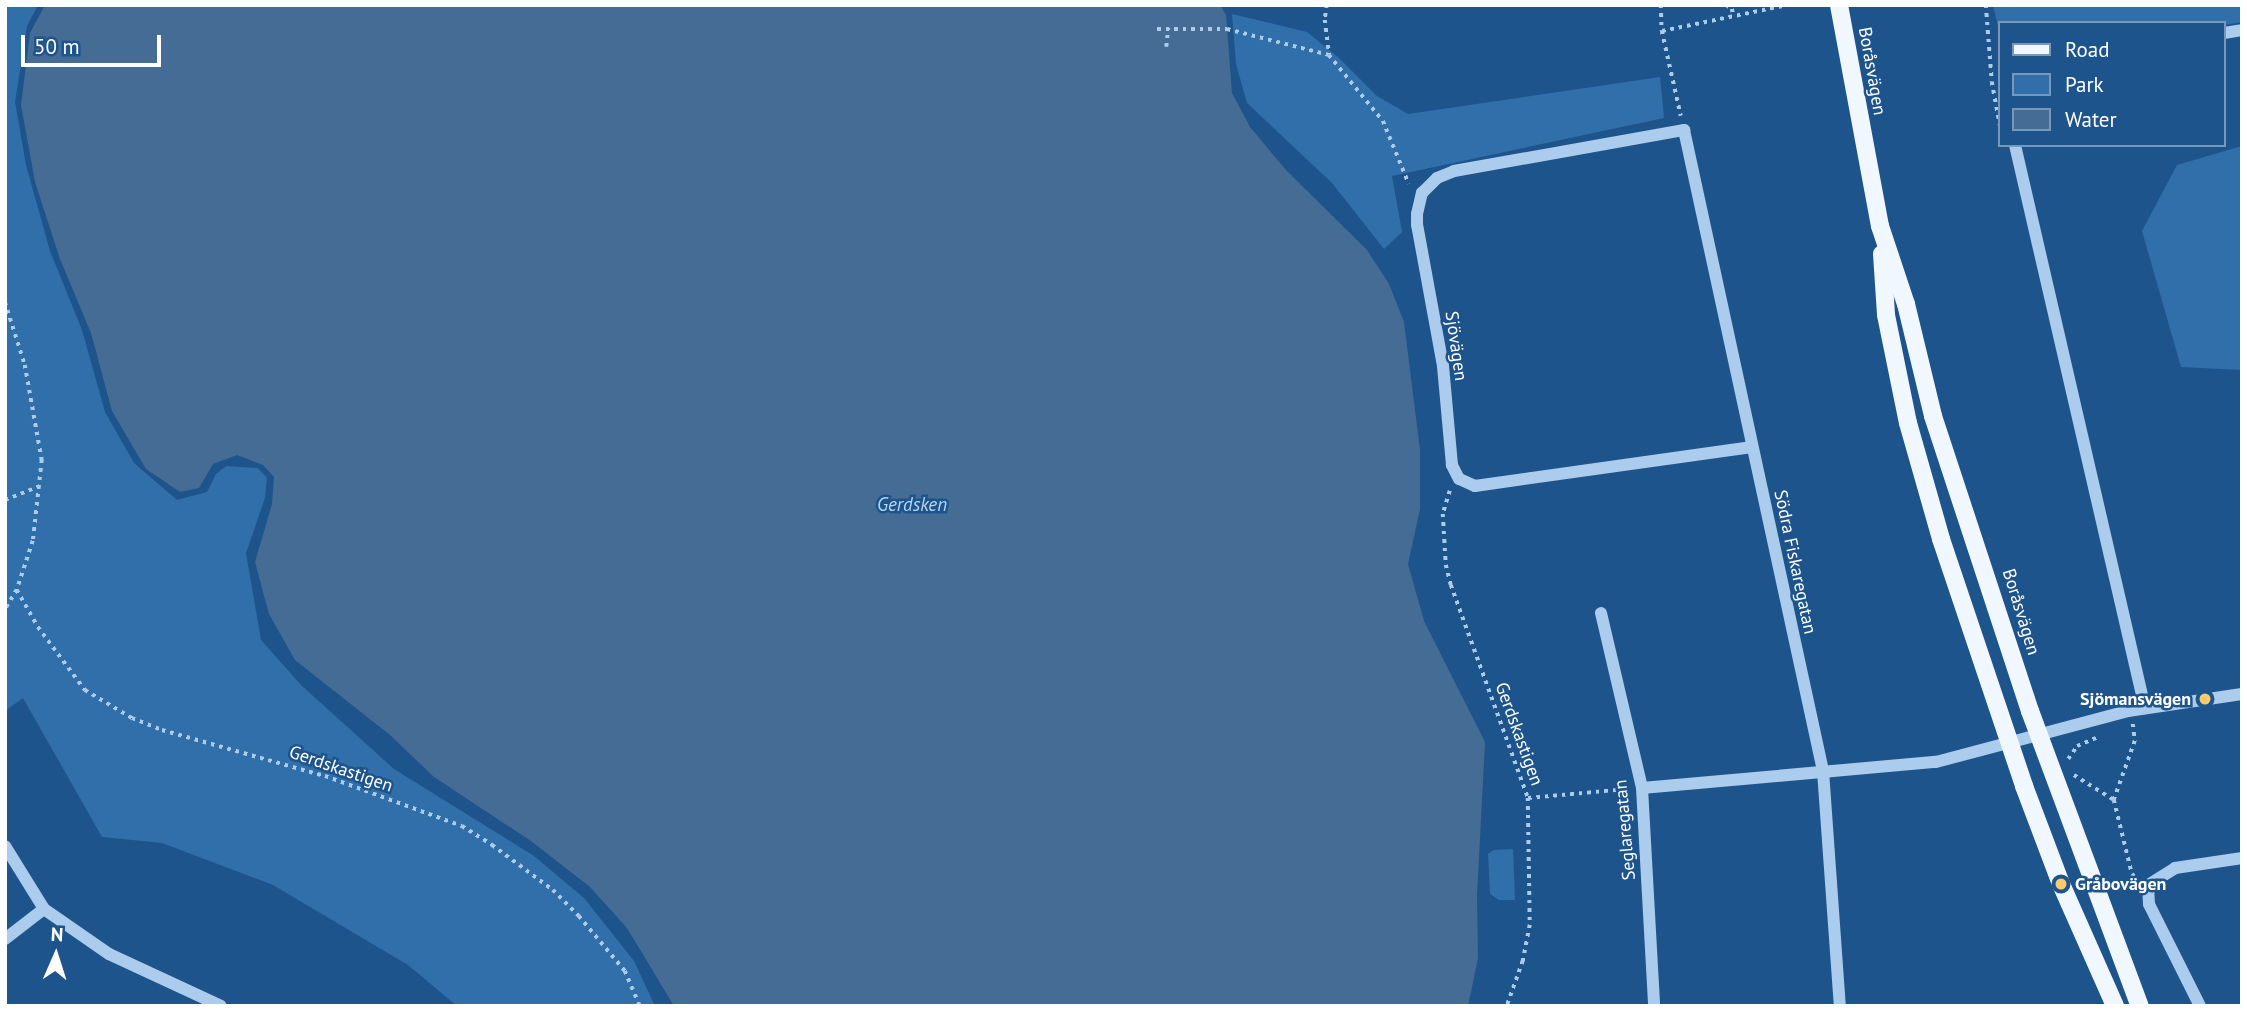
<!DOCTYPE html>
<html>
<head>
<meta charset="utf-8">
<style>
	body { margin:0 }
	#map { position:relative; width:2247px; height:1011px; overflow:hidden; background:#1e548c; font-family:"PT Sans",sans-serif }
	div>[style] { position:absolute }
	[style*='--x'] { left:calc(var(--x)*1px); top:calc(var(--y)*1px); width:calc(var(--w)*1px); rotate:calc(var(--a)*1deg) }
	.green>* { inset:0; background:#316faa }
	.water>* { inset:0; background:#456c94 }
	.path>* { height:3.5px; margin-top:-1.75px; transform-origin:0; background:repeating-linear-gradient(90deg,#abccec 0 3.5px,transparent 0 8.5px) }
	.minor>* { height:12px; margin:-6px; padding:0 6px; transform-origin:6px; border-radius:6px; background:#abccec }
	.major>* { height:18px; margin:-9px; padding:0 9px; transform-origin:9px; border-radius:9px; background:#f1f7ff }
	.dots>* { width:19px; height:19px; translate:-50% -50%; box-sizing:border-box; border:4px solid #1e548c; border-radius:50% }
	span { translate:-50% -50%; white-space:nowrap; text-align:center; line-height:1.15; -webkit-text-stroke:5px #1e548c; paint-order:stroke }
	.street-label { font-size:18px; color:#fff }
	.poi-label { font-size:18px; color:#fff; font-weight:700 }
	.right { translate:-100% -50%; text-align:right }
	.left { translate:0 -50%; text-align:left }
	.water-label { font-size:19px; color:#b7d6f4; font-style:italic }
	.frame { position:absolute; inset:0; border:7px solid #fff; pointer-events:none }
	.legend { position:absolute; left:1998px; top:21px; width:228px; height:126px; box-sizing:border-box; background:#1e548c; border:2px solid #7898ba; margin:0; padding:9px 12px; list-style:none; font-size:21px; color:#fff }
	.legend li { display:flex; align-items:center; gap:14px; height:35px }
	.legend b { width:35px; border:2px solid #7898ba }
	.north { position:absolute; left:21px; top:920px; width:70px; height:70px; -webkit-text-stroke:5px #1e548c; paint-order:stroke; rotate:3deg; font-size:19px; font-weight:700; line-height:28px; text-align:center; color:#fff }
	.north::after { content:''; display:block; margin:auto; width:24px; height:32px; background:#fff; clip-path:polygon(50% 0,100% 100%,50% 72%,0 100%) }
	.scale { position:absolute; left:21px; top:35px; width:140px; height:32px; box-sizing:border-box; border:4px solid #fff; border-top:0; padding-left:9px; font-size:21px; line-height:24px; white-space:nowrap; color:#fff; -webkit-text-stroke:5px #1e548c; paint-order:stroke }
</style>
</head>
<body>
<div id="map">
	<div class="green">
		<div style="clip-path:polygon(5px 5px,38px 5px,27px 26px,15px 102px,26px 165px,50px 251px,82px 330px,105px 412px,134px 463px,177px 500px,207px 492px,216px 474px,226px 466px,258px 468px,267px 478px,265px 498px,246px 553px,261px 640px,302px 686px,394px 769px,534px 856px,584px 898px,634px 961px,655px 1006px,457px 1006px,408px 965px,273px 885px,162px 843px,102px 837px,23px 698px,5px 711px)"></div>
		<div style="clip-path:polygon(1993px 5px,2242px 5px,2242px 22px,2224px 25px,2224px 23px,2000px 23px,2000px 35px)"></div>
		<div style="clip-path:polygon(1232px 14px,1307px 32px,1340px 59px,1377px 96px,1408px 114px,1660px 77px,1664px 118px,1392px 176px,1402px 232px,1384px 249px,1332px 183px,1247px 103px,1236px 64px)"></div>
		<div style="clip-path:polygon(2242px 146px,2242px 370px,2181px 367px,2142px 231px,2177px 165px)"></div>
		<div style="clip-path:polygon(1513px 849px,1515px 900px,1499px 900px,1490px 894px,1488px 854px,1494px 850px)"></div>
	</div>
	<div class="water">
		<div style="clip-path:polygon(45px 5px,1220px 5px,1226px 15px,1232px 93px,1250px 127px,1286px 170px,1367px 250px,1389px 284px,1404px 322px,1420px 450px,1420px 509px,1408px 564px,1424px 621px,1485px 742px,1477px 896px,1478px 958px,1468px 1006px,674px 1006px,627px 928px,590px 887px,531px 841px,434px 777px,390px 735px,295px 660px,269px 614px,255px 562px,272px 504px,274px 477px,263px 465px,237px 455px,213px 464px,199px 488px,180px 492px,146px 469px,112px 411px,91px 333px,60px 259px,35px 182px,21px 105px,30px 33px)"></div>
	</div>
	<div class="path">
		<div style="--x:1327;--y:5;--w:15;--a:98"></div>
		<div style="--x:1325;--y:20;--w:35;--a:83"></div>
		<div style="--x:1329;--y:55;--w:85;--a:50.7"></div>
		<div style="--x:1383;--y:121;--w:68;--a:67.6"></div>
		<div style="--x:1661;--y:5;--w:26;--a:88"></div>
		<div style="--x:1662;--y:31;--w:87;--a:77.4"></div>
		<div style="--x:1726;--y:5;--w:7;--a:34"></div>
		<div style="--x:1732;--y:9;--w:8;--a:76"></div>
		<div style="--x:1986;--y:5;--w:77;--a:85.5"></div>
		<div style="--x:1992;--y:82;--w:44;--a:79.5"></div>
		<div style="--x:1157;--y:29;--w:70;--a:0"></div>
		<div style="--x:1227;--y:29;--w:105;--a:14.3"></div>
		<div style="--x:1662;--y:31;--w:128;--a:-11.7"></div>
		<div style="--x:1166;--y:47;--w:19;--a:-84"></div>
		<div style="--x:5;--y:302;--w:66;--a:72.4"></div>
		<div style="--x:25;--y:365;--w:97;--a:79.9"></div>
		<div style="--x:42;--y:460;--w:81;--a:96.3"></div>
		<div style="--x:33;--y:541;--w:52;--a:108.1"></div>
		<div style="--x:17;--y:590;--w:23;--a:121"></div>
		<div style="--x:1450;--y:491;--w:24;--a:107"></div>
		<div style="--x:1443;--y:514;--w:51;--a:86.6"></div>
		<div style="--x:1446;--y:565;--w:21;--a:76"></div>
		<div style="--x:1451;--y:585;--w:226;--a:70.1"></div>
		<div style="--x:1528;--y:798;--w:127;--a:89.1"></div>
		<div style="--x:1530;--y:925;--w:37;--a:101"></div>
		<div style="--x:1523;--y:961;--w:48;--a:109.6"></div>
		<div style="--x:5;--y:500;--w:38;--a:-22"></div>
		<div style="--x:17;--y:590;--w:43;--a:60.4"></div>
		<div style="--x:38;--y:627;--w:79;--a:53.3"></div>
		<div style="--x:85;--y:690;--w:55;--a:30.8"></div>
		<div style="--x:132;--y:718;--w:32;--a:22"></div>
		<div style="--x:162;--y:730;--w:169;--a:15.8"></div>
		<div style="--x:325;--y:776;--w:146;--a:20.1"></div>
		<div style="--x:462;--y:826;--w:36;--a:32"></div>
		<div style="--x:492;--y:845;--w:76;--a:36.4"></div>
		<div style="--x:553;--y:890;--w:37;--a:45"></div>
		<div style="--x:579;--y:916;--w:72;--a:50.1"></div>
		<div style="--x:625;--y:971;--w:38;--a:67"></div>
		<div style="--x:2133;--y:724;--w:17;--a:83"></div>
		<div style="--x:2135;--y:741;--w:63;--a:109.6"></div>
		<div style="--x:2114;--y:800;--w:76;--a:76.3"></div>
		<div style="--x:2132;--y:874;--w:7;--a:45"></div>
		<div style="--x:2068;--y:759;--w:16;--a:-55"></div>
		<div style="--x:2077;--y:746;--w:25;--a:-23"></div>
		<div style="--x:2074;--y:775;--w:47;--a:32"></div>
		<div style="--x:1528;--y:798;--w:98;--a:-5.2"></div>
	</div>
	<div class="minor">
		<div style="--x:2224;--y:33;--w:18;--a:-9"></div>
		<div style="--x:2015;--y:145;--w:578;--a:77"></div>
		<div style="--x:1752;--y:447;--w:280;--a:172"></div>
		<div style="--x:1475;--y:486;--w:17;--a:-156"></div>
		<div style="--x:1459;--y:479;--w:16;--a:-117"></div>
		<div style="--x:1452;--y:465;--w:99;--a:-95.2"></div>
		<div style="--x:1443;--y:366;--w:143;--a:-100.4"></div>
		<div style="--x:1417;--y:225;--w:11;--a:-90"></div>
		<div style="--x:1417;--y:214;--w:22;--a:-77"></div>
		<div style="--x:1422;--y:193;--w:21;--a:-45"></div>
		<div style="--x:1437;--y:178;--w:18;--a:-22"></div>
		<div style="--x:1454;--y:171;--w:234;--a:-10.1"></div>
		<div style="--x:1684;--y:130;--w:656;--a:77.76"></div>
		<div style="--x:1823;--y:771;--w:236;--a:85.9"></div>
		<div style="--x:1601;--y:613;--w:180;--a:76.8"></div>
		<div style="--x:1642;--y:788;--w:218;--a:86.8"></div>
		<div style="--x:1642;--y:788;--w:295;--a:-5.1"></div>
		<div style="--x:1936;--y:762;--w:199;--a:-14.9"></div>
		<div style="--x:2128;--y:711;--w:115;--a:-8.5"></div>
		<div style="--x:5;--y:846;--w:74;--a:58.2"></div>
		<div style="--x:44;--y:909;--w:79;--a:34.7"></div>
		<div style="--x:109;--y:954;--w:123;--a:24.9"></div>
		<div style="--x:5;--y:939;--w:49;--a:-37.6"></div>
		<div style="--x:2200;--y:1006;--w:114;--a:-116.6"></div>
		<div style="--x:2149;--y:904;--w:19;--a:-93"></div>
		<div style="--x:2148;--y:885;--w:32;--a:-32"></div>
		<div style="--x:2175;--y:868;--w:68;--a:-8.5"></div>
	</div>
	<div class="major">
		<div style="--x:1839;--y:5;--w:225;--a:79.5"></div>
		<div style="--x:1880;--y:226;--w:82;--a:71.6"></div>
		<div style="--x:1906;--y:304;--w:115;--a:76.4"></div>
		<div style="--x:1933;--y:416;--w:311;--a:71.8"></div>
		<div style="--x:2030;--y:711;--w:315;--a:69.6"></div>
		<div style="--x:1882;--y:254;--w:61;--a:86.2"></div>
		<div style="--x:1886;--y:315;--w:110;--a:78.5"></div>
		<div style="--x:1908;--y:423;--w:121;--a:74.1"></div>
		<div style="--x:1941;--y:539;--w:261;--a:71.4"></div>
		<div style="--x:2024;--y:786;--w:105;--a:69.3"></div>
		<div style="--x:2061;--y:884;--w:133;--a:66.1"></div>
	</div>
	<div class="dots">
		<div style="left:2205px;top:699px;background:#fbca6a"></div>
		<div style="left:2061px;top:884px;background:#fbca6a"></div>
	</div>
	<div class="street-label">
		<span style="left:1872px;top:71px;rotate:80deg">Boråsvägen</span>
		<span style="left:1456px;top:346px;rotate:82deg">Sjövägen</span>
		<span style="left:1795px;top:562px;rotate:78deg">Södra Fiskaregatan</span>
		<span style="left:2021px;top:612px;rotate:73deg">Boråsvägen</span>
		<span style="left:1519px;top:734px;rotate:70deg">Gerdskastigen</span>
		<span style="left:341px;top:769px;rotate:19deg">Gerdskastigen</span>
		<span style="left:1625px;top:830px;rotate:-95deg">Seglaregatan</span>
	</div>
	<div class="poi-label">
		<span class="right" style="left:2191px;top:699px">Sjömansvägen</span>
		<span class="left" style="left:2075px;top:884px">Gråbovägen</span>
	</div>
	<div class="water-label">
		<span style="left:912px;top:505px">Gerdsken</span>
	</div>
	<div class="frame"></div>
	<ul class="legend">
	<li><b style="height:9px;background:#f1f7ff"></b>Road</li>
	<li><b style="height:19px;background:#316faa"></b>Park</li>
	<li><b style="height:19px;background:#456c94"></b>Water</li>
	</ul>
	<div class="north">N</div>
	<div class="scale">50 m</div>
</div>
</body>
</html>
